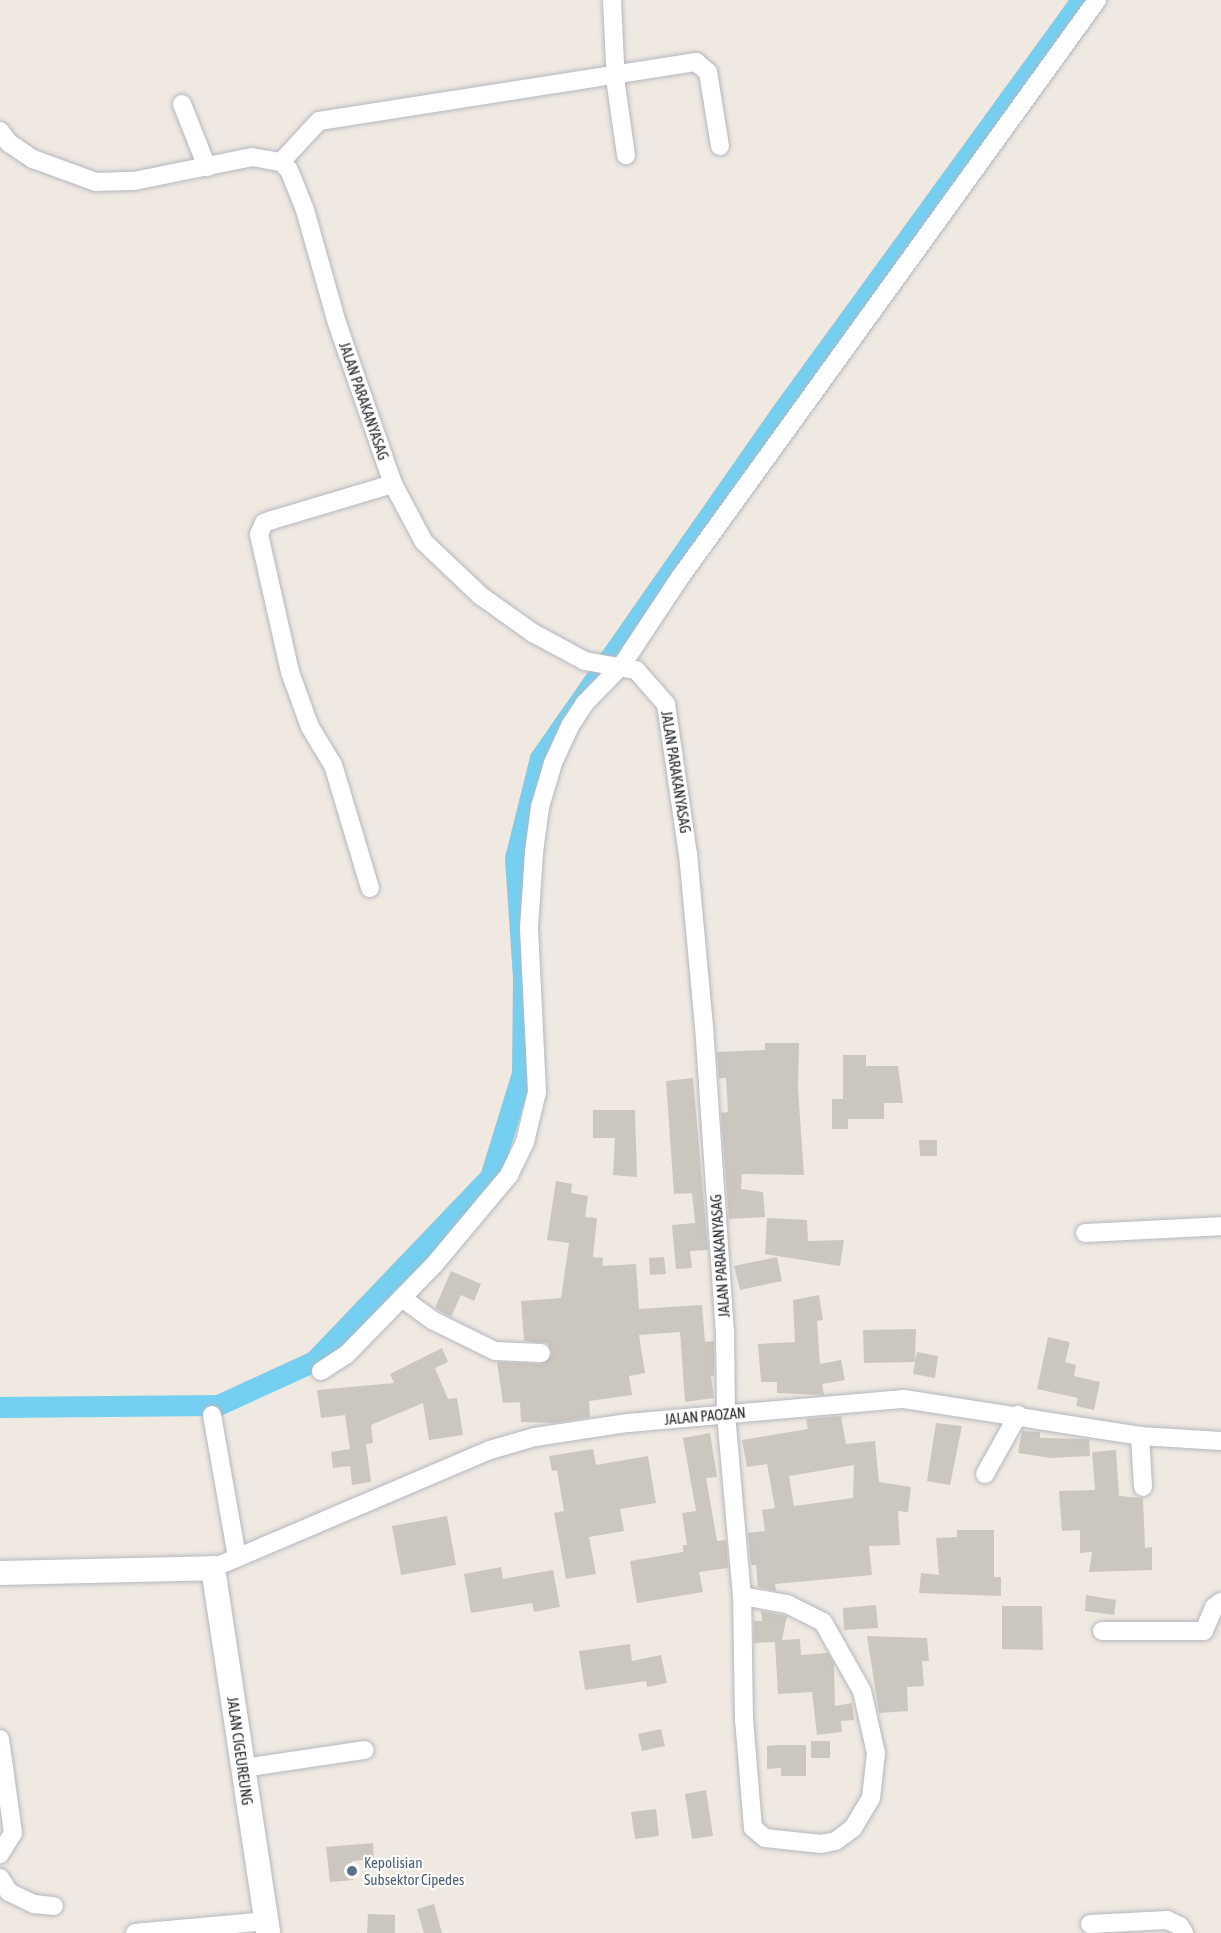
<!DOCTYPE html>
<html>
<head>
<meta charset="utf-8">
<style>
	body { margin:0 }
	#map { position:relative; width:1221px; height:1933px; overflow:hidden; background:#efe9e1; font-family:"Asap Condensed",sans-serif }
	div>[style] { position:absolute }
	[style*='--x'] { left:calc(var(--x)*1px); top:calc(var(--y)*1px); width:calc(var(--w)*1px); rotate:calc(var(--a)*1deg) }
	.canal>* { height:21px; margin:-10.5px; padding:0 10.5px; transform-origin:10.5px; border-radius:10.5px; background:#75cff0 }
	.building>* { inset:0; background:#cbc7bf }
	.roads { filter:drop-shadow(0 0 2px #b4b7c1) drop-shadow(0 0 2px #b4b7c1) }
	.street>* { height:18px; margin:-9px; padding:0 9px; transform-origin:9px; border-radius:9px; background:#fff }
	.secondary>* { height:24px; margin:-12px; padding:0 12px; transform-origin:12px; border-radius:12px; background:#fff }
	.dots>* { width:16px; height:16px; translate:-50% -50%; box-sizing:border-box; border:3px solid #fff; border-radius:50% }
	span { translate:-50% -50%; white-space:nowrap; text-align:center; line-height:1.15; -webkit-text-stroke:4.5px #fff; paint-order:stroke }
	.street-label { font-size:15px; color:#2e2e2e }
	.service-label { font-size:15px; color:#4e5e75 }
	.left { translate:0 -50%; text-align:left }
</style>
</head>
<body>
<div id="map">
	<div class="canal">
		<div style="--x:0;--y:1407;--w:218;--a:-0.5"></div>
		<div style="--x:218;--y:1405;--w:106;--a:-24.6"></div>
		<div style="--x:314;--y:1361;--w:255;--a:-46.3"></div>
		<div style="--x:490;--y:1177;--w:109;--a:-72.9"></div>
		<div style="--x:522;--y:1073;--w:95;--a:-89.4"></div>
		<div style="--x:523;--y:978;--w:120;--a:-93.8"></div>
		<div style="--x:515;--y:858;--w:103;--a:-76"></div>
		<div style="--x:540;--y:758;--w:419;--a:-55.1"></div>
		<div style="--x:780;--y:414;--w:512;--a:-53.98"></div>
	</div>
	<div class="building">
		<div style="clip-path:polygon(765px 1043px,799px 1043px,798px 1089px,804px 1175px,742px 1174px,741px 1189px,763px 1192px,765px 1217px,729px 1219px,721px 1113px,728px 1112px,726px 1078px,719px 1078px,717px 1052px,765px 1050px)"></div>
		<div style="clip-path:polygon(843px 1055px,866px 1055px,866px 1066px,898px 1066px,903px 1103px,884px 1103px,884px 1119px,848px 1119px,848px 1129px,832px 1129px,832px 1099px,843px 1099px)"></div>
		<div style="clip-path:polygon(693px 1078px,708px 1250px,690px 1251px,692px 1268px,676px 1269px,672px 1225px,695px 1223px,692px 1193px,674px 1194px,666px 1081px)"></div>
		<div style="clip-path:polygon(593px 1110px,635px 1110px,637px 1177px,613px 1175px,615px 1138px,593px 1138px)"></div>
		<div style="clip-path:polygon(919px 1140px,937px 1140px,937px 1156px,920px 1156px)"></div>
		<div style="clip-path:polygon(556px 1181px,572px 1184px,571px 1193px,588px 1196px,585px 1217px,597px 1218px,593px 1257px,603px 1258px,602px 1266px,636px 1264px,639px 1309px,702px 1305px,705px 1342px,714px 1341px,714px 1376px,711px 1376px,714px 1398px,685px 1402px,680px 1332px,639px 1335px,645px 1373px,629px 1376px,632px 1395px,589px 1401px,590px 1417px,555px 1423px,521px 1422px,520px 1402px,503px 1403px,497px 1362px,541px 1364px,552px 1354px,547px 1343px,524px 1341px,521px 1301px,561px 1298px,569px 1243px,547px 1240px)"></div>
		<div style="clip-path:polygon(767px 1218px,807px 1220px,808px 1241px,844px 1240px,840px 1266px,765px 1254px)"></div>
		<div style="clip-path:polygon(664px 1257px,666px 1274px,650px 1275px,649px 1258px)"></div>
		<div style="clip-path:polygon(777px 1257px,782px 1281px,740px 1290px,734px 1266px)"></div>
		<div style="clip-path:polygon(451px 1271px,481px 1284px,474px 1301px,461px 1295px,451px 1317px,435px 1308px)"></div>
		<div style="clip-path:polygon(819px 1295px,823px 1320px,817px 1321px,820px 1364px,841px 1360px,845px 1380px,822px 1384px,824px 1395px,777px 1393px,777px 1382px,761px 1382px,758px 1344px,795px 1342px,793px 1300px)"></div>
		<div style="clip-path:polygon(916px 1329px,915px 1361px,917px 1352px,938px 1356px,935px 1378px,913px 1374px,915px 1362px,864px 1363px,863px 1330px)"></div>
		<div style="clip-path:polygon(1048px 1337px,1070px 1342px,1065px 1362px,1076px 1365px,1074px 1376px,1100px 1382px,1094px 1410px,1076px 1406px,1078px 1398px,1037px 1389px)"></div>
		<div style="clip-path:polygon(442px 1348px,448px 1362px,435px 1368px,448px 1399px,457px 1398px,463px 1435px,429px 1440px,423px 1403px,371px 1425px,373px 1443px,366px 1444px,371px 1482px,352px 1485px,350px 1466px,333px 1468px,331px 1452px,350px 1449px,345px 1415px,321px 1418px,317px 1390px,394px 1383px,390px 1374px)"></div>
		<div style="clip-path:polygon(evenodd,841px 1416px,846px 1444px,875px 1441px,879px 1482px,911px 1487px,908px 1512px,898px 1511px,900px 1545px,869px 1546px,872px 1575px,775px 1584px,776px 1591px,758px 1587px,756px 1565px,751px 1565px,748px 1533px,765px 1531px,762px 1510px,775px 1508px,767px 1464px,747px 1467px,742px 1440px,808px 1429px,806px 1419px,841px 1416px,854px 1465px,853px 1498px,794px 1506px,789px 1476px,854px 1465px)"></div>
		<div style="clip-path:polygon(936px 1423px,962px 1426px,950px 1485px,927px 1481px)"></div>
		<div style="clip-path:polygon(1022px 1431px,1040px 1432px,1040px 1438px,1089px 1439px,1090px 1456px,1051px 1458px,1018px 1453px)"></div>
		<div style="clip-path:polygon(710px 1433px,717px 1477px,706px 1478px,717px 1541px,726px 1540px,728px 1568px,699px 1572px,703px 1592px,637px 1603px,630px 1561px,683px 1552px,683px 1545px,687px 1545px,682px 1513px,696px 1511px,683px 1438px)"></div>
		<div style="clip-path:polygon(593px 1449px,596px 1465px,648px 1456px,656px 1503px,620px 1509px,624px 1531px,589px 1537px,596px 1574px,566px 1579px,554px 1513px,564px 1511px,557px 1470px,552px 1471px,549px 1456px)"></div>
		<div style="clip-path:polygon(1116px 1450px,1119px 1496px,1143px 1498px,1145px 1548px,1152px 1547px,1152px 1570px,1089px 1572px,1092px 1552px,1080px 1553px,1080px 1530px,1062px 1531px,1059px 1491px,1095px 1490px,1092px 1452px)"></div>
		<div style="clip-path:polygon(447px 1516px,456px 1565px,401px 1575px,392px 1526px)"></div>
		<div style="clip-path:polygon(957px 1530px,994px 1530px,994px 1577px,1001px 1577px,1001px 1596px,919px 1593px,921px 1573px,939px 1575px,936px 1538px,957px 1537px)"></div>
		<div style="clip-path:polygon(501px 1567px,503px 1579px,553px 1570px,560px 1607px,534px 1612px,532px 1603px,471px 1613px,464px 1574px)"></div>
		<div style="clip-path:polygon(1086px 1595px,1116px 1600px,1114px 1615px,1085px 1611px)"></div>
		<div style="clip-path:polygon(876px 1605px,878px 1628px,844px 1630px,843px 1608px)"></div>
		<div style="clip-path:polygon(1002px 1606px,1042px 1606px,1043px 1650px,1002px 1649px)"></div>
		<div style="clip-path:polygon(761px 1611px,787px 1616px,782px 1640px,800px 1639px,801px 1655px,828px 1653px,834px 1664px,835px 1706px,852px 1703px,854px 1720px,841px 1721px,842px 1732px,817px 1735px,812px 1692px,778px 1694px,775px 1642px,754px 1643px,754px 1621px,762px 1621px)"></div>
		<div style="clip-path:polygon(867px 1636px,927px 1638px,929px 1661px,922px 1661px,924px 1686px,907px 1687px,908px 1711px,879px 1713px)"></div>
		<div style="clip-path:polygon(630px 1644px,632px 1661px,661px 1655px,667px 1683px,647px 1687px,646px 1681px,585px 1690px,579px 1651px)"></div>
		<div style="clip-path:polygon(661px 1729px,665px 1746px,642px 1751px,638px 1734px)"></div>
		<div style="clip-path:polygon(811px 1741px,830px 1741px,830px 1758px,811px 1758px)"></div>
		<div style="clip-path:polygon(781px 1745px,806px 1745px,806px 1776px,781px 1776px,781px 1768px,767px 1769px,767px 1746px)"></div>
		<div style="clip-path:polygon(706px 1790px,713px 1836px,692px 1839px,685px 1794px)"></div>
		<div style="clip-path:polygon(656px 1809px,659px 1836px,635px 1839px,631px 1812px)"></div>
		<div style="clip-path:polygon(373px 1843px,374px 1859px,352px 1861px,354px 1880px,330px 1882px,326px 1847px)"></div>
		<div style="clip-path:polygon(434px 1904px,442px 1933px,424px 1933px,417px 1909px)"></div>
		<div style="clip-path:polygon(368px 1914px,395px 1915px,395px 1933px,367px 1933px)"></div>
	</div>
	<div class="roads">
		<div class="street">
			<div style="--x:612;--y:0;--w:85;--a:87.3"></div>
			<div style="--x:616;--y:85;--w:71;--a:81.9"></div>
			<div style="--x:182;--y:104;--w:68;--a:68.4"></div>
			<div style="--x:0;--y:131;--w:15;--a:53"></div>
			<div style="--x:9;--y:143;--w:29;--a:34"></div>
			<div style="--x:33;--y:159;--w:67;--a:20.1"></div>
			<div style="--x:96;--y:182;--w:38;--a:-2"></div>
			<div style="--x:134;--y:181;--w:120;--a:-11.5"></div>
			<div style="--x:252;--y:157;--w:29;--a:10"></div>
			<div style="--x:281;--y:162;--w:11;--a:45"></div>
			<div style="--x:289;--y:170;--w:43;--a:68.2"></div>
			<div style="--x:305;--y:210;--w:117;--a:74.2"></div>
			<div style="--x:337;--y:323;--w:170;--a:70.8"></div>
			<div style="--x:393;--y:484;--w:66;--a:61.9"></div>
			<div style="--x:424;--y:542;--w:79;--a:43.5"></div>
			<div style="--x:481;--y:596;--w:64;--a:35.4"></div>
			<div style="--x:533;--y:633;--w:59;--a:28.3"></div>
			<div style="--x:585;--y:661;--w:52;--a:10"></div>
			<div style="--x:636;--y:670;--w:45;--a:48.6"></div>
			<div style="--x:666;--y:704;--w:152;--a:81.7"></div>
			<div style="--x:688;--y:854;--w:173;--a:84.7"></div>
			<div style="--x:704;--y:1026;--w:306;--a:86.1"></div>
			<div style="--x:725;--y:1331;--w:83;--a:89.3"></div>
			<div style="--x:726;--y:1414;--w:183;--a:85"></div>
			<div style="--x:742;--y:1596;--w:46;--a:10.1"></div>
			<div style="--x:787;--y:1604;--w:40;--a:26.6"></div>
			<div style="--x:823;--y:1622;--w:79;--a:60.5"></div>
			<div style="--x:862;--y:1691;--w:64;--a:77.3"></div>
			<div style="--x:876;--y:1753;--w:45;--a:96.3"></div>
			<div style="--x:871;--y:1798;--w:35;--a:121"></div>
			<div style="--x:853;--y:1828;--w:21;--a:143"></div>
			<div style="--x:836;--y:1841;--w:15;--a:169"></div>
			<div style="--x:821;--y:1844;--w:56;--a:-173.9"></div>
			<div style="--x:765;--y:1838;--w:16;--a:-140"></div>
			<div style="--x:753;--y:1828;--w:109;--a:-94.7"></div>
			<div style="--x:744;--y:1719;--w:123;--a:-90.9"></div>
			<div style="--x:281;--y:162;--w:56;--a:-47.2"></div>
			<div style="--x:319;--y:121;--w:382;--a:-8.9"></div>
			<div style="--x:696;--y:62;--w:16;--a:40"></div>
			<div style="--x:708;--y:72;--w:75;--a:80.8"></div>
			<div style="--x:370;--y:888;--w:128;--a:-106.7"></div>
			<div style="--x:333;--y:765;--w:44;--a:-121.2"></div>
			<div style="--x:310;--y:727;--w:59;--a:-110"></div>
			<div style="--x:290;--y:672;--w:141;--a:-102.7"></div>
			<div style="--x:259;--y:534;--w:12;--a:-66"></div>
			<div style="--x:264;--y:523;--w:9;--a:-21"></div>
			<div style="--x:272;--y:520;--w:126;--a:-16.6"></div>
			<div style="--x:1085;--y:1233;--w:136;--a:-2.9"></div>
			<div style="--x:402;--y:1298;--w:39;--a:36"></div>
			<div style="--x:434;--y:1321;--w:68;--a:26.2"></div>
			<div style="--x:495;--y:1351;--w:46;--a:2.5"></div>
			<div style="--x:321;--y:1371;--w:30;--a:-33"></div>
			<div style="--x:346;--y:1355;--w:124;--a:-45.7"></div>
			<div style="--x:433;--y:1266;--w:119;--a:-50.1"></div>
			<div style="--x:509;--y:1175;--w:37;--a:-64"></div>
			<div style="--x:525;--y:1142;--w:51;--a:-76.5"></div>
			<div style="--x:537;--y:1092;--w:164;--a:-92.8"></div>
			<div style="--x:529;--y:928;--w:76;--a:-86.2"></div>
			<div style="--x:534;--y:852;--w:45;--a:-82.4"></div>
			<div style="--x:540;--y:807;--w:46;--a:-73.5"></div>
			<div style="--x:553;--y:763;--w:41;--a:-65.3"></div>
			<div style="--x:570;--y:726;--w:27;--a:-57"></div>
			<div style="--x:585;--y:703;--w:53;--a:-45.8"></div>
			<div style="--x:622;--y:665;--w:107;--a:-56.5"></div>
			<div style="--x:681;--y:576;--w:711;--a:-54.16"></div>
			<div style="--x:212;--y:1415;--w:144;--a:80"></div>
			<div style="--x:1140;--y:1436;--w:51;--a:86.6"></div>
			<div style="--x:985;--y:1474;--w:68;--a:-60.8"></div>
			<div style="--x:213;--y:1568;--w:301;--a:-23.1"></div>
			<div style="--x:490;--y:1450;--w:47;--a:-16.1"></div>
			<div style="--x:535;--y:1437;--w:94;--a:-8.6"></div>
			<div style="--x:628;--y:1423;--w:277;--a:-5"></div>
			<div style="--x:904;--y:1399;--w:239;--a:8.9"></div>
			<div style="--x:1140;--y:1436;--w:81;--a:3.5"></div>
			<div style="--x:1102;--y:1631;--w:102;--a:0"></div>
			<div style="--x:1204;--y:1631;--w:26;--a:-67"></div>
			<div style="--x:1214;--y:1607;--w:9;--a:-36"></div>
			<div style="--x:0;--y:1739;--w:95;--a:82.1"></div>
			<div style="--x:13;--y:1833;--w:25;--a:122"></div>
			<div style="--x:243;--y:1768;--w:123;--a:-8.4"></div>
			<div style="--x:0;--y:1878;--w:17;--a:57"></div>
			<div style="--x:9;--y:1892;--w:28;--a:26"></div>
			<div style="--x:34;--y:1904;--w:20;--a:6"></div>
			<div style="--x:1090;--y:1924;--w:77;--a:-3"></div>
			<div style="--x:1167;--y:1920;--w:14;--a:25"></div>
			<div style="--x:1180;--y:1926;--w:8;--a:60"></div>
			<div style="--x:135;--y:1933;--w:132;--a:-5.2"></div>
		</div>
		<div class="secondary">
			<div style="--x:0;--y:1573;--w:213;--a:-1.3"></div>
			<div style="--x:213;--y:1568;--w:369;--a:81.4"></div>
		</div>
	</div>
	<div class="dots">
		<div style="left:352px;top:1871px;background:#5c6f8a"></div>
	</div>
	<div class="street-label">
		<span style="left:364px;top:401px;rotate:71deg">JALAN PARAKANYASAG</span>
		<span style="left:676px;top:772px;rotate:81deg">JALAN PARAKANYASAG</span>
		<span style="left:720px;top:1256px;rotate:-94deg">JALAN PARAKANYASAG</span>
		<span style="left:705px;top:1416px;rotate:-5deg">JALAN PAOZAN</span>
		<span style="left:240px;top:1751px;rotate:82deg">JALAN CIGEUREUNG</span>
	</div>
	<div class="service-label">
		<span class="left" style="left:364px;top:1871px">Kepolisian<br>Subsektor Cipedes</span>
	</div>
</div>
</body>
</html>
